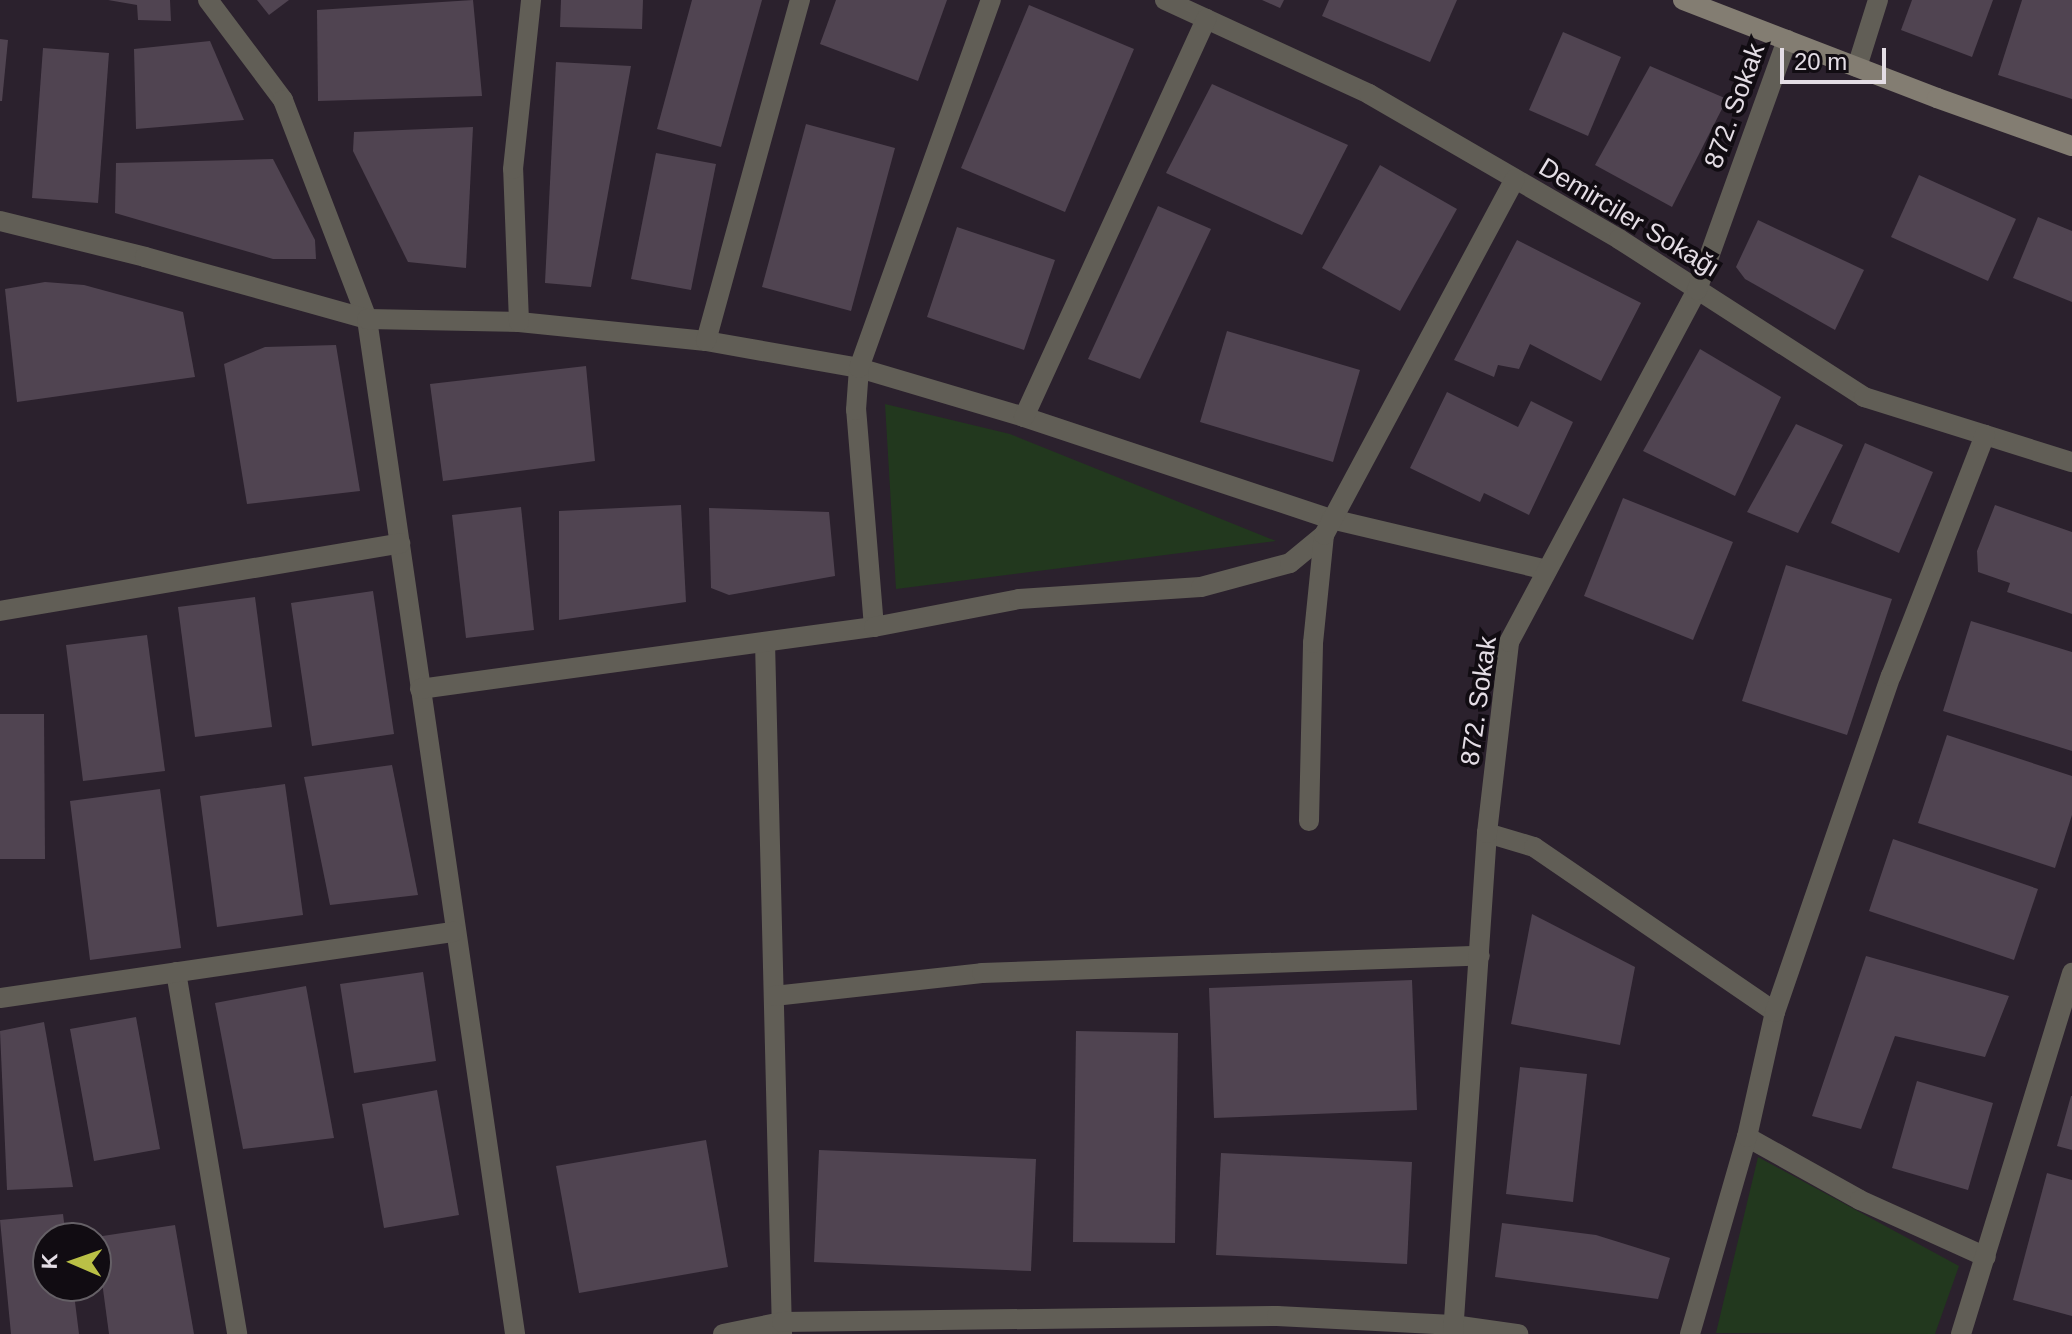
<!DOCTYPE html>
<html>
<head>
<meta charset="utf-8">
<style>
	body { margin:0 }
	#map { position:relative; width:2072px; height:1334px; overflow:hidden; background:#2b212d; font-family:Arial,sans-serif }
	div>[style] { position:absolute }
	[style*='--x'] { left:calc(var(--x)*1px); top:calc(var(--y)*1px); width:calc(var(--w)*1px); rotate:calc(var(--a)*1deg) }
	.green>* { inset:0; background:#22381e }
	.building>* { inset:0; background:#504451 }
	.street>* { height:20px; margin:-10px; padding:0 10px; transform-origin:10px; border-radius:10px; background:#615e56 }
	.secondary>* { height:20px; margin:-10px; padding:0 10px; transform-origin:10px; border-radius:10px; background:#837d72 }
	span { translate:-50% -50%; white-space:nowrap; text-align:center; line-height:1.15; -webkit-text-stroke:8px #110c12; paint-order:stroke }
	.street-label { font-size:26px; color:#e4dde5 }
	.north { position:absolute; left:32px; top:1222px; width:80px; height:80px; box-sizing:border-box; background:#110c12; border:2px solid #656066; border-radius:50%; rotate:272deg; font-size:22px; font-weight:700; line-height:32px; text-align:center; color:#e4dde5 }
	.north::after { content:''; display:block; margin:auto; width:28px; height:36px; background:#bac046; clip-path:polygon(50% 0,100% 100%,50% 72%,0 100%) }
	.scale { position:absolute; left:1780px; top:48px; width:106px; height:36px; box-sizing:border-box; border:4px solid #e4dde5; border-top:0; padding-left:10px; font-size:24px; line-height:28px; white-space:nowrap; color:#e4dde5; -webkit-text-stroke:6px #110c12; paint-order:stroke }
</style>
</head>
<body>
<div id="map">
	<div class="green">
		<div style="clip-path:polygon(885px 404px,1010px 434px,1276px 541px,896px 589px)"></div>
		<div style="clip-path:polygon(1758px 1157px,1959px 1266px,1935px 1334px,1716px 1333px)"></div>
	</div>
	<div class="building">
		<div style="clip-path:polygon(108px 0,170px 0,171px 21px,138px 20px,137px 5px)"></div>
		<div style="clip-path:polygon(257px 0,289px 0,269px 15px)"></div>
		<div style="clip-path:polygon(473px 0,482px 96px,318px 101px,317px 10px)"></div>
		<div style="clip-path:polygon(561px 0,643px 0,642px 29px,560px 27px)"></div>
		<div style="clip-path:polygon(692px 0,762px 0,721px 147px,657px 129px)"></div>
		<div style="clip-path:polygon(836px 0,947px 0,918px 81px,820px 44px)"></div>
		<div style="clip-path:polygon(1262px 0,1284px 0,1280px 8px)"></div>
		<div style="clip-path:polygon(1329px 0,1457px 0,1430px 62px,1322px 16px)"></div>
		<div style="clip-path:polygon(1912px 0,1993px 0,1972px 57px,1901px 30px)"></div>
		<div style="clip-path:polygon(2022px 0,2072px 0,2072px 99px,1998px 75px)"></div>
		<div style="clip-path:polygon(1029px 5px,1134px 49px,1065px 212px,961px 168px)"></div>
		<div style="clip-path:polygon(1563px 32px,1621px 57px,1588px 136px,1529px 110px)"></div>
		<div style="clip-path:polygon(0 39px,8px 40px,2px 101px,0 101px)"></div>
		<div style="clip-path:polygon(210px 41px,244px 120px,136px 129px,134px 49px)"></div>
		<div style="clip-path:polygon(43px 48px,109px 53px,98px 203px,32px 198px)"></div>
		<div style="clip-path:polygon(556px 62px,631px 66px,591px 287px,545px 283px)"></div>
		<div style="clip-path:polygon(1650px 66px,1727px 99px,1672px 207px,1595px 165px)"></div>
		<div style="clip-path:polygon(1212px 84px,1348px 145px,1302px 235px,1166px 173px)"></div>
		<div style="clip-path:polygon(806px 124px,895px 148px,851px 311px,762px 287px)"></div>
		<div style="clip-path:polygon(473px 127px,466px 268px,408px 262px,353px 151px,354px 132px)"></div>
		<div style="clip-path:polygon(656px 153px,716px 164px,691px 290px,631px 279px)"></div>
		<div style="clip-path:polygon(273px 159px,315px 240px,316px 259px,273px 259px,115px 213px,116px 163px)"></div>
		<div style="clip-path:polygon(1380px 165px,1457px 209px,1400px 311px,1322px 268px)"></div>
		<div style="clip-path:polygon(1919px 175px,2016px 219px,1988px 281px,1891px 237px)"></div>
		<div style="clip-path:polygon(1158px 206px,1211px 229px,1140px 379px,1088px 359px)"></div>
		<div style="clip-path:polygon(2038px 217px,2072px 231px,2072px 302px,2013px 278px)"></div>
		<div style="clip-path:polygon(1758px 220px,1864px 270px,1835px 330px,1745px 279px,1736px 267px)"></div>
		<div style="clip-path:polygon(957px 227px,1055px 260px,1024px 350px,927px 317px)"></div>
		<div style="clip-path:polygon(1517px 240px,1641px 303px,1601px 381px,1530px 344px,1519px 369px,1498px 365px,1494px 377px,1454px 360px)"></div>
		<div style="clip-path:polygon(45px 282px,84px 285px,183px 312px,195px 377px,17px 402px,5px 289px)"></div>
		<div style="clip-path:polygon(1227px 331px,1360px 370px,1333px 462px,1200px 422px)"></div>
		<div style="clip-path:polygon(336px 345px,360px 491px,247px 504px,224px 364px,265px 347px)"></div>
		<div style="clip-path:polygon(1700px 349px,1781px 397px,1735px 496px,1643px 451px)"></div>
		<div style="clip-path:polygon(586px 366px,595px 461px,443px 481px,430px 384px)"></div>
		<div style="clip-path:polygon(1447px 392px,1518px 427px,1531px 401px,1573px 422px,1529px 515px,1484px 493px,1480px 502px,1410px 468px)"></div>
		<div style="clip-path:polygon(1796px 424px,1843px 445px,1798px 533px,1747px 512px)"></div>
		<div style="clip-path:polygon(1865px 443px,1933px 472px,1899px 553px,1831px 523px)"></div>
		<div style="clip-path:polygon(1623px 498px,1733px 542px,1693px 640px,1584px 596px)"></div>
		<div style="clip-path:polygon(681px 505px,686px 602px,559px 620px,559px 511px)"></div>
		<div style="clip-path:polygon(1995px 505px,2072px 532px,2072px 614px,2007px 592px,2010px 583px,1978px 572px,1977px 551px)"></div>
		<div style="clip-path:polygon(521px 507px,534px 630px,466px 638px,452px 515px)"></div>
		<div style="clip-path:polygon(709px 508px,829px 512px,835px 576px,729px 595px,711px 588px)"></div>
		<div style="clip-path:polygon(1786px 565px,1892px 599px,1847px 735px,1742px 701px)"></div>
		<div style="clip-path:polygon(373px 591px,394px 734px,312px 746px,291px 603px)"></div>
		<div style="clip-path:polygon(255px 597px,272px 727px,195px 737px,178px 607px)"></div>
		<div style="clip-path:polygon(1971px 621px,2072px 652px,2072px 751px,1943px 711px)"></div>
		<div style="clip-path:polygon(147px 635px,165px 771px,83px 781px,66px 645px)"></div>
		<div style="clip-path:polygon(0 714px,44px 714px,45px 859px,0 859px)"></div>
		<div style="clip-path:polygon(1947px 735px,2072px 776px,2072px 815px,2055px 868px,1918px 823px)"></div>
		<div style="clip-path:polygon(392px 765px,418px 895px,330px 905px,304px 777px)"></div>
		<div style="clip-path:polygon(285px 784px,303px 915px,217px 927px,200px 796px)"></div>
		<div style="clip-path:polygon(160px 789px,181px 948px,90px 960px,70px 801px)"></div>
		<div style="clip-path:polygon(1893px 839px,2038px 889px,2014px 960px,1869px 911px)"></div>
		<div style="clip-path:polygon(1532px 914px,1635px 967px,1620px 1045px,1511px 1024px)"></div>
		<div style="clip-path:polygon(1866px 956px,2009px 996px,1985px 1057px,1895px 1036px,1861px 1129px,1812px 1116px)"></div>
		<div style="clip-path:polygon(423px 972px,436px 1061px,354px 1073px,340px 984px)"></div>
		<div style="clip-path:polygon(1412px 980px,1417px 1110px,1214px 1118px,1209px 988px)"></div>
		<div style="clip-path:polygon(306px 986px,334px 1138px,243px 1149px,215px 1003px)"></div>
		<div style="clip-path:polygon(136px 1017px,160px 1149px,94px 1161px,70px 1029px)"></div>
		<div style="clip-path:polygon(44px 1022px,73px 1187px,7px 1190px,0 1031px)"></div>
		<div style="clip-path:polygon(1076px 1031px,1178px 1033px,1175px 1243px,1073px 1242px)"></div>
		<div style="clip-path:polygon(1520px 1067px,1587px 1074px,1573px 1202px,1506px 1194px)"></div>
		<div style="clip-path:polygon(1917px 1081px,1993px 1103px,1968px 1190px,1892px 1168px)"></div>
		<div style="clip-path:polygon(437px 1090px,459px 1215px,384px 1228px,362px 1104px)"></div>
		<div style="clip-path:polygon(2071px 1096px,2072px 1096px,2072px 1150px,2057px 1146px)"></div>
		<div style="clip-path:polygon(706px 1140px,728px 1267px,579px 1293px,556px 1166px)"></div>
		<div style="clip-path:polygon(819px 1150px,1036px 1159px,1031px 1271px,814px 1262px)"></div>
		<div style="clip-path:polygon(1221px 1153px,1412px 1162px,1407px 1264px,1216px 1255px)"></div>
		<div style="clip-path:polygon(2047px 1173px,2072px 1180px,2072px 1316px,2013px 1300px)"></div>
		<div style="clip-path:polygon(63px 1214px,66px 1238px,48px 1238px,48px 1286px,73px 1286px,79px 1334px,11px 1334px,0 1220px)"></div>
		<div style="clip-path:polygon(1502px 1223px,1596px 1235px,1670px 1258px,1658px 1299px,1495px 1277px)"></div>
		<div style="clip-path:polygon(175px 1225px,194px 1334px,109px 1334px,96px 1237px)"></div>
	</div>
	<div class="street">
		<div style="--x:208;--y:0;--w:125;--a:53.1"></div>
		<div style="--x:283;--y:100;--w:235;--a:69"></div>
		<div style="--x:367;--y:319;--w:1026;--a:81.7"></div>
		<div style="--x:1165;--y:0;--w:225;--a:24.7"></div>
		<div style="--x:1369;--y:94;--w:289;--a:30.1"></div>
		<div style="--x:1619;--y:239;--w:292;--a:32.8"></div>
		<div style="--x:1864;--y:397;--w:218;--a:17.4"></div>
		<div style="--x:1857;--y:67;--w:70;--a:-72.6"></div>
		<div style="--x:0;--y:221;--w:149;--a:13.9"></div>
		<div style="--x:145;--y:257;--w:230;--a:15.6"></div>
		<div style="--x:367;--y:319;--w:152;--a:1.1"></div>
		<div style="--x:519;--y:322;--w:188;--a:5.8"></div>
		<div style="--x:706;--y:341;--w:155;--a:10"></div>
		<div style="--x:859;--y:368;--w:172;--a:16.5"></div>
		<div style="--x:1024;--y:417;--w:324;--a:18.4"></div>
		<div style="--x:1331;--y:519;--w:222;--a:13.3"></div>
		<div style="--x:519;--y:322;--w:153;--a:-92.2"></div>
		<div style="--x:513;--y:169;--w:170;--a:-83.9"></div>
		<div style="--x:706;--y:341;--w:354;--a:-74.6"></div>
		<div style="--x:1024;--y:417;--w:438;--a:-65.4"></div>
		<div style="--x:0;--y:611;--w:406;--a:-9.6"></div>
		<div style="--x:874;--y:627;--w:218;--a:-94.7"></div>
		<div style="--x:856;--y:410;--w:42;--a:-85.9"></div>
		<div style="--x:859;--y:368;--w:391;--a:-70.3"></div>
		<div style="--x:765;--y:642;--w:692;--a:88.59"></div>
		<div style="--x:420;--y:689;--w:458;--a:-7.8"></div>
		<div style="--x:874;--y:627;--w:148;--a:-10.9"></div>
		<div style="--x:1019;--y:599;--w:182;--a:-3.8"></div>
		<div style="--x:1201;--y:587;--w:92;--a:-15.1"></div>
		<div style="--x:1290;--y:563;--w:44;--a:-39.5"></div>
		<div style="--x:1309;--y:821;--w:178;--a:-88.7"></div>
		<div style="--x:1313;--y:643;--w:109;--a:-84.2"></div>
		<div style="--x:1324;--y:535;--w:404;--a:-61.8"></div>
		<div style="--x:1487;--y:833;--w:49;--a:16.6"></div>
		<div style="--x:1534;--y:847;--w:292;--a:34.4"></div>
		<div style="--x:176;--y:972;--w:367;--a:80.4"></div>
		<div style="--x:774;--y:996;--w:209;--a:-6.3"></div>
		<div style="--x:982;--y:973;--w:498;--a:-2"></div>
		<div style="--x:0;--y:998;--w:459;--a:-8.3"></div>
		<div style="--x:1747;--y:1137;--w:129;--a:29.1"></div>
		<div style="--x:1860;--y:1200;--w:138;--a:24.3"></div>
		<div style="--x:723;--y:1334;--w:60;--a:-11.5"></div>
		<div style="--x:782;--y:1322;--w:495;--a:-0.7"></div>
		<div style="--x:1277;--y:1316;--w:176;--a:2.9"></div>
		<div style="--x:1453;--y:1325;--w:66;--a:7.9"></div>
		<div style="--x:1453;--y:1334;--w:502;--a:-86.12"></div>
		<div style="--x:1487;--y:833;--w:192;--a:-83.4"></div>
		<div style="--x:1509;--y:642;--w:399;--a:-61.9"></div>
		<div style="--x:1697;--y:290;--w:266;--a:-70.2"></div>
		<div style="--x:1690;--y:1334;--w:205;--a:-73.9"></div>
		<div style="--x:1747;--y:1137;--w:128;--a:-77.4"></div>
		<div style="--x:1775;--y:1012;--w:355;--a:-71"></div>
		<div style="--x:1891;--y:676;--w:259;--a:-68.7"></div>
		<div style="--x:1961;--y:1334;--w:378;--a:-72.9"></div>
	</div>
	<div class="secondary">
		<div style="--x:1683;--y:0;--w:272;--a:21.1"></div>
		<div style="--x:1937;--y:98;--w:143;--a:19.6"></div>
	</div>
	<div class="street-label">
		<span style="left:1735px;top:106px;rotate:-70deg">872. Sokak</span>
		<span style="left:1629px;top:218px;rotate:31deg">Demirciler Sokağı</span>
		<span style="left:1479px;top:701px;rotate:-82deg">872. Sokak</span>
	</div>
	<div class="north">K</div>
	<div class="scale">20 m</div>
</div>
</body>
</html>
